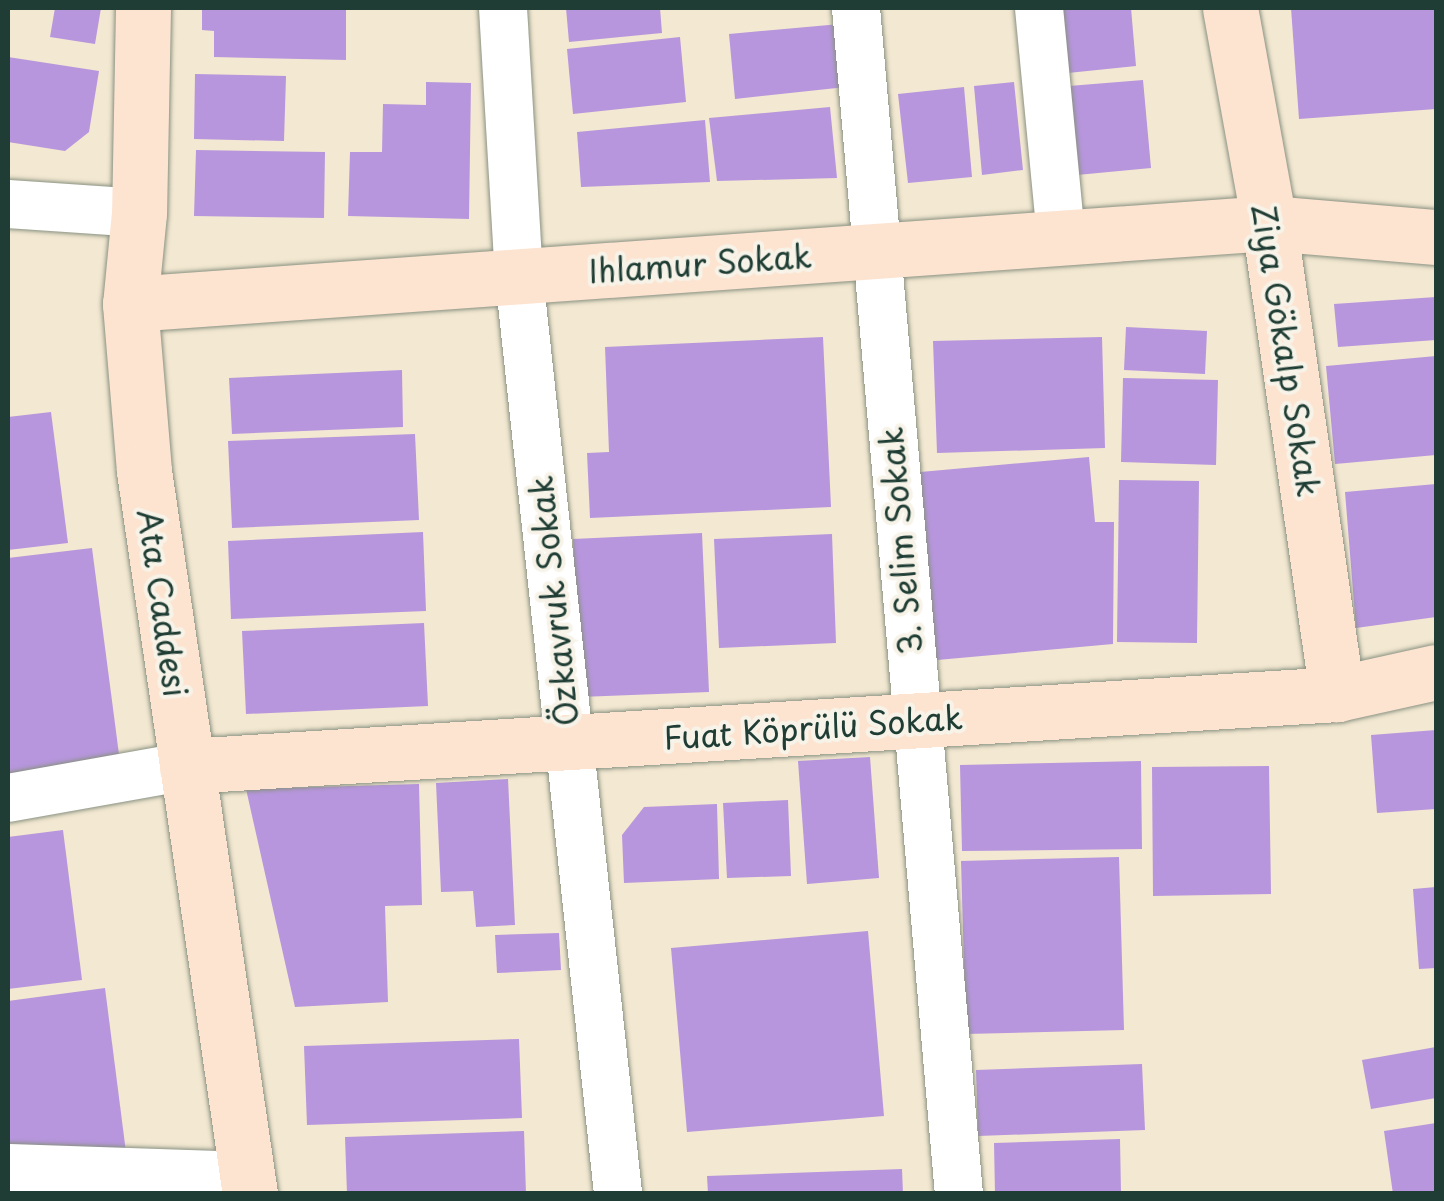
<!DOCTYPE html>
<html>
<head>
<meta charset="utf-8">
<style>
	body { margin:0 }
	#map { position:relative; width:1444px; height:1201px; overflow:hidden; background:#f3e8d1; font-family:"Playpen Sans",sans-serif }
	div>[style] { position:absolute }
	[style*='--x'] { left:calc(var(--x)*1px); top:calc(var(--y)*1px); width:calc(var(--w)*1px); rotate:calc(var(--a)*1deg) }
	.building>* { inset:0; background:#b796dd }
	.roads { filter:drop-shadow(0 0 2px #899282) drop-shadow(0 0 2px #899282) }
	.minor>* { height:48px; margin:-24px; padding:0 24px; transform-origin:24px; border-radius:24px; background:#fff }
	.secondary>* { height:55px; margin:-27.5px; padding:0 27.5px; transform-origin:27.5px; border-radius:27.5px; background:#fde4d1 }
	span { translate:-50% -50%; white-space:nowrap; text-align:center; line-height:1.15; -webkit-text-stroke:8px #f7f3e8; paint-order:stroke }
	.street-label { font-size:32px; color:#1f3d34 }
	.frame { position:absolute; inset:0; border:10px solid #1f3d34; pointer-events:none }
</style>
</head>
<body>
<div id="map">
	<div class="building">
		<div style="clip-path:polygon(55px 8px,101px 8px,95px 44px,50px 37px)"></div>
		<div style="clip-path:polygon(202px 8px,346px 8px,346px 60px,214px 57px,214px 31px,202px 30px)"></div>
		<div style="clip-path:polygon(566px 8px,660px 8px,662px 33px,569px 42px)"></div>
		<div style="clip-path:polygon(1061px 8px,1131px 8px,1136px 66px,1068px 73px)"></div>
		<div style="clip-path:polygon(1291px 8px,1436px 8px,1436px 109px,1299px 119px)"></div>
		<div style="clip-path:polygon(840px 24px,846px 87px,735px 99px,729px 34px)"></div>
		<div style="clip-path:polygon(680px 37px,686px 102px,573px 114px,567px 49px)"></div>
		<div style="clip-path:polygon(8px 57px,99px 71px,89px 132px,65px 151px,8px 142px)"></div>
		<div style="clip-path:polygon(195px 74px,286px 76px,284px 141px,194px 139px)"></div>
		<div style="clip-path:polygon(1143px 80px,1151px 168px,1077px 175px,1069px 86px)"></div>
		<div style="clip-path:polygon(426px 82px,471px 83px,469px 219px,348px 216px,350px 152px,382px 152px,383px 104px,426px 105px)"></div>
		<div style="clip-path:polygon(1014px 82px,1023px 170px,982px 175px,974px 86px)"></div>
		<div style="clip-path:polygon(964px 87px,972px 177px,908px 183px,898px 94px)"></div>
		<div style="clip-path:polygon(830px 107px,837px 178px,717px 181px,709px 118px)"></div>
		<div style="clip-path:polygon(705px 120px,710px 182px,581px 187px,577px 132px)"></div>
		<div style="clip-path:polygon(196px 150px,325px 152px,324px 218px,194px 216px)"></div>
		<div style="clip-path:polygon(1436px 297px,1436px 340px,1338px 347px,1334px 304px)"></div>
		<div style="clip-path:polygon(1126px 327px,1207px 331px,1205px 374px,1124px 370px)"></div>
		<div style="clip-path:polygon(823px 337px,831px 507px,590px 518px,587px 453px,609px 452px,605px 347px)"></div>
		<div style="clip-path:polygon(1102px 337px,1105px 448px,937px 453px,933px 341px)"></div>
		<div style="clip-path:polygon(1436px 356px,1436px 455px,1335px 464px,1326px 366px)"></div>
		<div style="clip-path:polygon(402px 370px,403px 427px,232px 434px,229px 378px)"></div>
		<div style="clip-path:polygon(1123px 378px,1218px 380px,1216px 465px,1121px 462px)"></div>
		<div style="clip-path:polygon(51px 412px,68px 543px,8px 550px,8px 417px)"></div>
		<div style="clip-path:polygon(415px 434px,419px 520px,232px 528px,228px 441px)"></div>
		<div style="clip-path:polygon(1089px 457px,1095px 522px,1114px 522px,1113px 644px,926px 661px,909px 473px)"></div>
		<div style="clip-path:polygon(1119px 480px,1199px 481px,1197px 643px,1117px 642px)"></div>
		<div style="clip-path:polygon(1436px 484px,1436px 617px,1356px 628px,1345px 492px)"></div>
		<div style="clip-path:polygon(423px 532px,426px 611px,231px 619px,228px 541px)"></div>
		<div style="clip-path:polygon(702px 533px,709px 692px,580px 697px,573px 539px)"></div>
		<div style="clip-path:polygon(832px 534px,836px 643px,719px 648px,714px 539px)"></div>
		<div style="clip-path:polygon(92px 548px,120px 762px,8px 777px,8px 558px)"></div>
		<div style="clip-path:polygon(424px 623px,428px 706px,246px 714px,242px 631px)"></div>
		<div style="clip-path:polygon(1436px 730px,1436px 809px,1377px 813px,1371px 735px)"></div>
		<div style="clip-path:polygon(870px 757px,879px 878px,807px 884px,798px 761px)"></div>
		<div style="clip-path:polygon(1141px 761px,1142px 849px,962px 851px,960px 765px)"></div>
		<div style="clip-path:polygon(1269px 766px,1271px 894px,1153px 896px,1152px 767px)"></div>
		<div style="clip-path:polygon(508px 779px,515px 925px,476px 927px,473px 891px,441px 892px,436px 783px)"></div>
		<div style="clip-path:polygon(419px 784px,422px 905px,385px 906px,388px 1002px,295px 1007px,246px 789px)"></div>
		<div style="clip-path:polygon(788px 800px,791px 876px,727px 878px,723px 803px)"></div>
		<div style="clip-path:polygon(717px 804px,719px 879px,624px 883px,622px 835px,644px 807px)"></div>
		<div style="clip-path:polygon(63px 830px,82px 980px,8px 989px,8px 837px)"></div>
		<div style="clip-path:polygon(1119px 857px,1124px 1030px,966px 1034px,961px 861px)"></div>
		<div style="clip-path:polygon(1436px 887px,1436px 968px,1419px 969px,1413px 889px)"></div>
		<div style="clip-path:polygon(868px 931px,884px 1116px,687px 1132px,671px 948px)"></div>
		<div style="clip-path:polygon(559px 933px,561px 970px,497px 973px,495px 935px)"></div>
		<div style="clip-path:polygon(105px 988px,127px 1160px,8px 1148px,8px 1001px)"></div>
		<div style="clip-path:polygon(519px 1039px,522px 1118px,307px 1125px,304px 1046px)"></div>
		<div style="clip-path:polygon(1436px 1047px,1436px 1098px,1371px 1109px,1362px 1060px)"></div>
		<div style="clip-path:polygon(1142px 1064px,1145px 1130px,978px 1136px,976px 1070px)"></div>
		<div style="clip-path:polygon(1436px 1123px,1436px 1194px,1393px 1194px,1384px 1131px)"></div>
		<div style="clip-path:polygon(524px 1131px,526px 1194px,347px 1194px,345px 1137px)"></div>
		<div style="clip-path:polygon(1120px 1139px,1121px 1194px,995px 1194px,994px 1143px)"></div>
		<div style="clip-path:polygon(902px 1169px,903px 1194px,708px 1194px,707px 1176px)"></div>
	</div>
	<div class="roads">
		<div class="minor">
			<div style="--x:503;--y:8;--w:268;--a:86.6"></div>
			<div style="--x:519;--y:276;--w:923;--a:83.84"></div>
			<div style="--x:856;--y:8;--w:1190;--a:85.04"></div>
			<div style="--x:1039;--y:8;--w:230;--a:84.5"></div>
			<div style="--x:8;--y:204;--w:131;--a:3.9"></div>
			<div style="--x:8;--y:798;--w:182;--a:-10.1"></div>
			<div style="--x:8;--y:1168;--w:238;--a:1.9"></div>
		</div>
		<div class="secondary">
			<div style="--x:143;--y:8;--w:205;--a:91.1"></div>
			<div style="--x:139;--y:213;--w:91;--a:95.6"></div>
			<div style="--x:130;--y:304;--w:168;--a:85.2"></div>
			<div style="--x:144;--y:471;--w:731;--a:81.66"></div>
			<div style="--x:1230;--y:8;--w:219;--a:79.7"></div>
			<div style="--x:1269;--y:223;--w:476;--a:81.8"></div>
			<div style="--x:130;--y:304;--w:1142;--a:-4.07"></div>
			<div style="--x:1269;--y:223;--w:168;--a:4.8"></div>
			<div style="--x:187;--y:766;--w:1152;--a:-3.58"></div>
			<div style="--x:1337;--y:694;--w:101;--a:-12.5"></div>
		</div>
	</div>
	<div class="street-label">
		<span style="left:700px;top:263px;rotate:-4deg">Ihlamur Sokak</span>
		<span style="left:1287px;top:350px;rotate:81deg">Ziya Gökalp Sokak</span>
		<span style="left:900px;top:541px;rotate:-95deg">3. Selim Sokak</span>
		<span style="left:553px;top:601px;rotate:-96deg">Özkavruk Sokak</span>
		<span style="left:163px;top:603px;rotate:82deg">Ata Caddesi</span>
		<span style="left:813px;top:727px;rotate:-4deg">Fuat Köprülü Sokak</span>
	</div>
	<div class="frame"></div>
</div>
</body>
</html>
